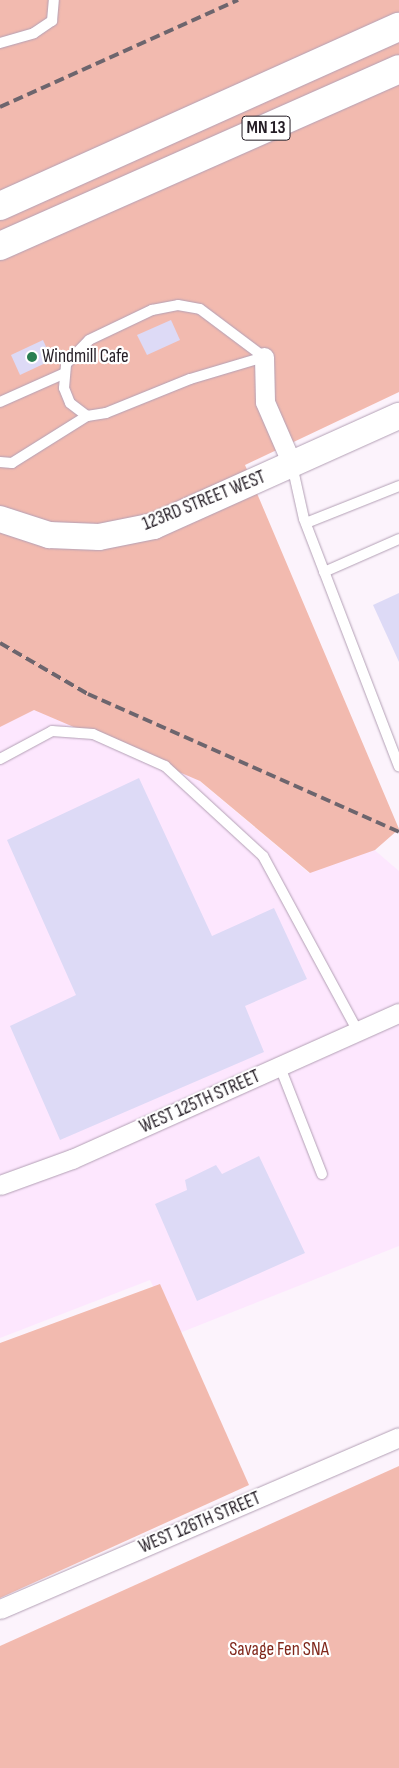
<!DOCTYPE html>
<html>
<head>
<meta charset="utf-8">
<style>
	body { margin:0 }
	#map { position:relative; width:399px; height:1768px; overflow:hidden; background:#fcf3fc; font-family:"Sofia Sans Condensed",sans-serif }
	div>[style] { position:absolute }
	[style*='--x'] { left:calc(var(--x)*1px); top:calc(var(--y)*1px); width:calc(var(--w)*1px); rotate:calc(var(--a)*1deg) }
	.built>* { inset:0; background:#fde7fe }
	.green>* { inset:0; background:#f2baaf }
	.building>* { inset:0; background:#dddaf6 }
	.roads { filter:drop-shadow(0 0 1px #b3a0b5) drop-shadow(0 0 1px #b3a0b5) }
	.lane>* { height:10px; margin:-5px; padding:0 5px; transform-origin:5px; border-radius:5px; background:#fff }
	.street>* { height:19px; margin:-9.5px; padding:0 9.5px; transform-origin:9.5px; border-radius:9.5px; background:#fff }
	.secondary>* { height:26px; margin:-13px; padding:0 13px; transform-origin:13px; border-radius:13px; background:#fff }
	.highway>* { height:28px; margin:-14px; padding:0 14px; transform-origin:14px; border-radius:14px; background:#fff }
	.rail>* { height:4px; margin-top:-2px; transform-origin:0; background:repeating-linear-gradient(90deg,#6d656d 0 10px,transparent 0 15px) }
	.dots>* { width:14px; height:14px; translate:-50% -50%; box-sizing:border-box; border:2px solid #fff; border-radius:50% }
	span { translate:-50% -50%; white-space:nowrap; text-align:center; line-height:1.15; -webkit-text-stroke:4.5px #fff; paint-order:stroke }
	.shield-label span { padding:1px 4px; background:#fff; border:1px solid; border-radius:4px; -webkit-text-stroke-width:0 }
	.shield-label { font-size:18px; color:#241d25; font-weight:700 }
	.poi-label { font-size:19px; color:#241d25 }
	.left { translate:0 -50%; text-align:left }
	.street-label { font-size:19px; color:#241d25 }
	.park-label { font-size:19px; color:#80281c }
</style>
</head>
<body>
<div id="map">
	<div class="built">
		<div style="clip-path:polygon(24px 708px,127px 730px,197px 779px,309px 873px,371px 847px,399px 871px,399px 1246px,177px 1334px,150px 1280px,0 1338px,0 725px)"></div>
	</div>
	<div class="green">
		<div style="clip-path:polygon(0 0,399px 0,399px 392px,245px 465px,399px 829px,375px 850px,310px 873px,200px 781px,34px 710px,0 727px)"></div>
		<div style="clip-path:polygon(160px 1284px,249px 1485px,0 1598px,0 1343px)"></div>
		<div style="clip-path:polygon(399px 1466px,399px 1768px,0 1768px,0 1646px)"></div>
	</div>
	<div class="building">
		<div style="clip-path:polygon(171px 320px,180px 340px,147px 355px,137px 335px)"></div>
		<div style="clip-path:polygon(43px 340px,52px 360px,20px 375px,11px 355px)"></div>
		<div style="clip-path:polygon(399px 593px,399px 662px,373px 605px)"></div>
		<div style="clip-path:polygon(139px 778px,212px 936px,274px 908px,307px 979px,245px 1006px,264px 1052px,60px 1140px,10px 1026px,76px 995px,7px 840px)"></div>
		<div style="clip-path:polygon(259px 1156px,305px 1253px,197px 1301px,155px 1204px,187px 1190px,185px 1180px,216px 1165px,222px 1174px)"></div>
	</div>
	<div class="roads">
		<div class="lane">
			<div style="--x:0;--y:43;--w:35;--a:-16"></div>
			<div style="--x:34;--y:33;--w:22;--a:-34"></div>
			<div style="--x:52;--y:21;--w:21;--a:-85"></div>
			<div style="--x:178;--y:305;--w:22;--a:10"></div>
			<div style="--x:200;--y:309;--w:80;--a:36.9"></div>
			<div style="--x:264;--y:357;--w:77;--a:163.4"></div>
			<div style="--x:190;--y:379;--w:91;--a:158"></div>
			<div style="--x:106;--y:413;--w:19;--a:171"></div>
			<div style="--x:87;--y:416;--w:21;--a:-143"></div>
			<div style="--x:70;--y:403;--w:16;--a:-112"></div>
			<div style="--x:64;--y:388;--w:24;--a:-85"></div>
			<div style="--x:66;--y:364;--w:33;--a:-46"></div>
			<div style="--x:89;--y:340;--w:70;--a:-25.5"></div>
			<div style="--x:152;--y:310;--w:26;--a:-11"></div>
			<div style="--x:0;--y:402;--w:71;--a:-24"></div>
			<div style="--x:0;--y:462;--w:12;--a:5"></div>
			<div style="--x:12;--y:463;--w:89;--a:-32.1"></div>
			<div style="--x:292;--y:465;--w:55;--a:77.5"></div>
			<div style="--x:304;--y:519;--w:265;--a:69"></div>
			<div style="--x:306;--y:523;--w:100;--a:-21.7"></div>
			<div style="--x:324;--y:572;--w:82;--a:-23.7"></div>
			<div style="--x:0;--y:759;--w:59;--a:-28.3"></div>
			<div style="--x:52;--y:731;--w:41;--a:4.2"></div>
			<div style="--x:93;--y:734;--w:79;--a:24"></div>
			<div style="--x:165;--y:766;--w:133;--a:42.6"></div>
			<div style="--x:263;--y:856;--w:200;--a:61.6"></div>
			<div style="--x:280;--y:1067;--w:115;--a:68.6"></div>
		</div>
		<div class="street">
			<div style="--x:264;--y:357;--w:45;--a:88.7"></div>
			<div style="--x:265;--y:402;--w:68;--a:66.5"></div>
			<div style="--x:0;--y:1185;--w:77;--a:-19.9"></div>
			<div style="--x:72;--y:1159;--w:358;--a:-24.1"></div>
			<div style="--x:0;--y:1609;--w:434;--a:-23.3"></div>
		</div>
		<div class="secondary">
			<div style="--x:0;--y:519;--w:52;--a:18.1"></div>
			<div style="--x:49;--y:535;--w:50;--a:2.3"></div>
			<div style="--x:99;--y:537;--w:56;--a:-11.3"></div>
			<div style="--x:154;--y:526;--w:269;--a:-24.2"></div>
		</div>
		<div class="highway">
			<div style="--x:0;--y:206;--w:437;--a:-24.2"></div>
			<div style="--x:0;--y:246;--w:436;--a:-23.9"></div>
		</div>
	</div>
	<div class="rail">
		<div style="--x:0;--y:107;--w:261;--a:-24.2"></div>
		<div style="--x:0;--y:643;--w:102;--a:30.1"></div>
		<div style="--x:88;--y:694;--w:340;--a:23.9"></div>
	</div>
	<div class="dots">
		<div style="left:32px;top:357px;background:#297e51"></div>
	</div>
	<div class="shield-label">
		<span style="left:266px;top:128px">MN 13</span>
	</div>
	<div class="poi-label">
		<span class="left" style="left:42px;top:357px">Windmill Cafe</span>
	</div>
	<div class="street-label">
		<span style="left:204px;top:501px;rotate:-22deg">123RD STREET WEST</span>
		<span style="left:200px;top:1102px;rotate:-24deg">WEST 125TH STREET</span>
		<span style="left:200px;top:1523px;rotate:-23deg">WEST 126TH STREET</span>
	</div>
	<div class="park-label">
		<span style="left:279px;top:1650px">Savage Fen SNA</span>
	</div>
</div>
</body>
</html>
